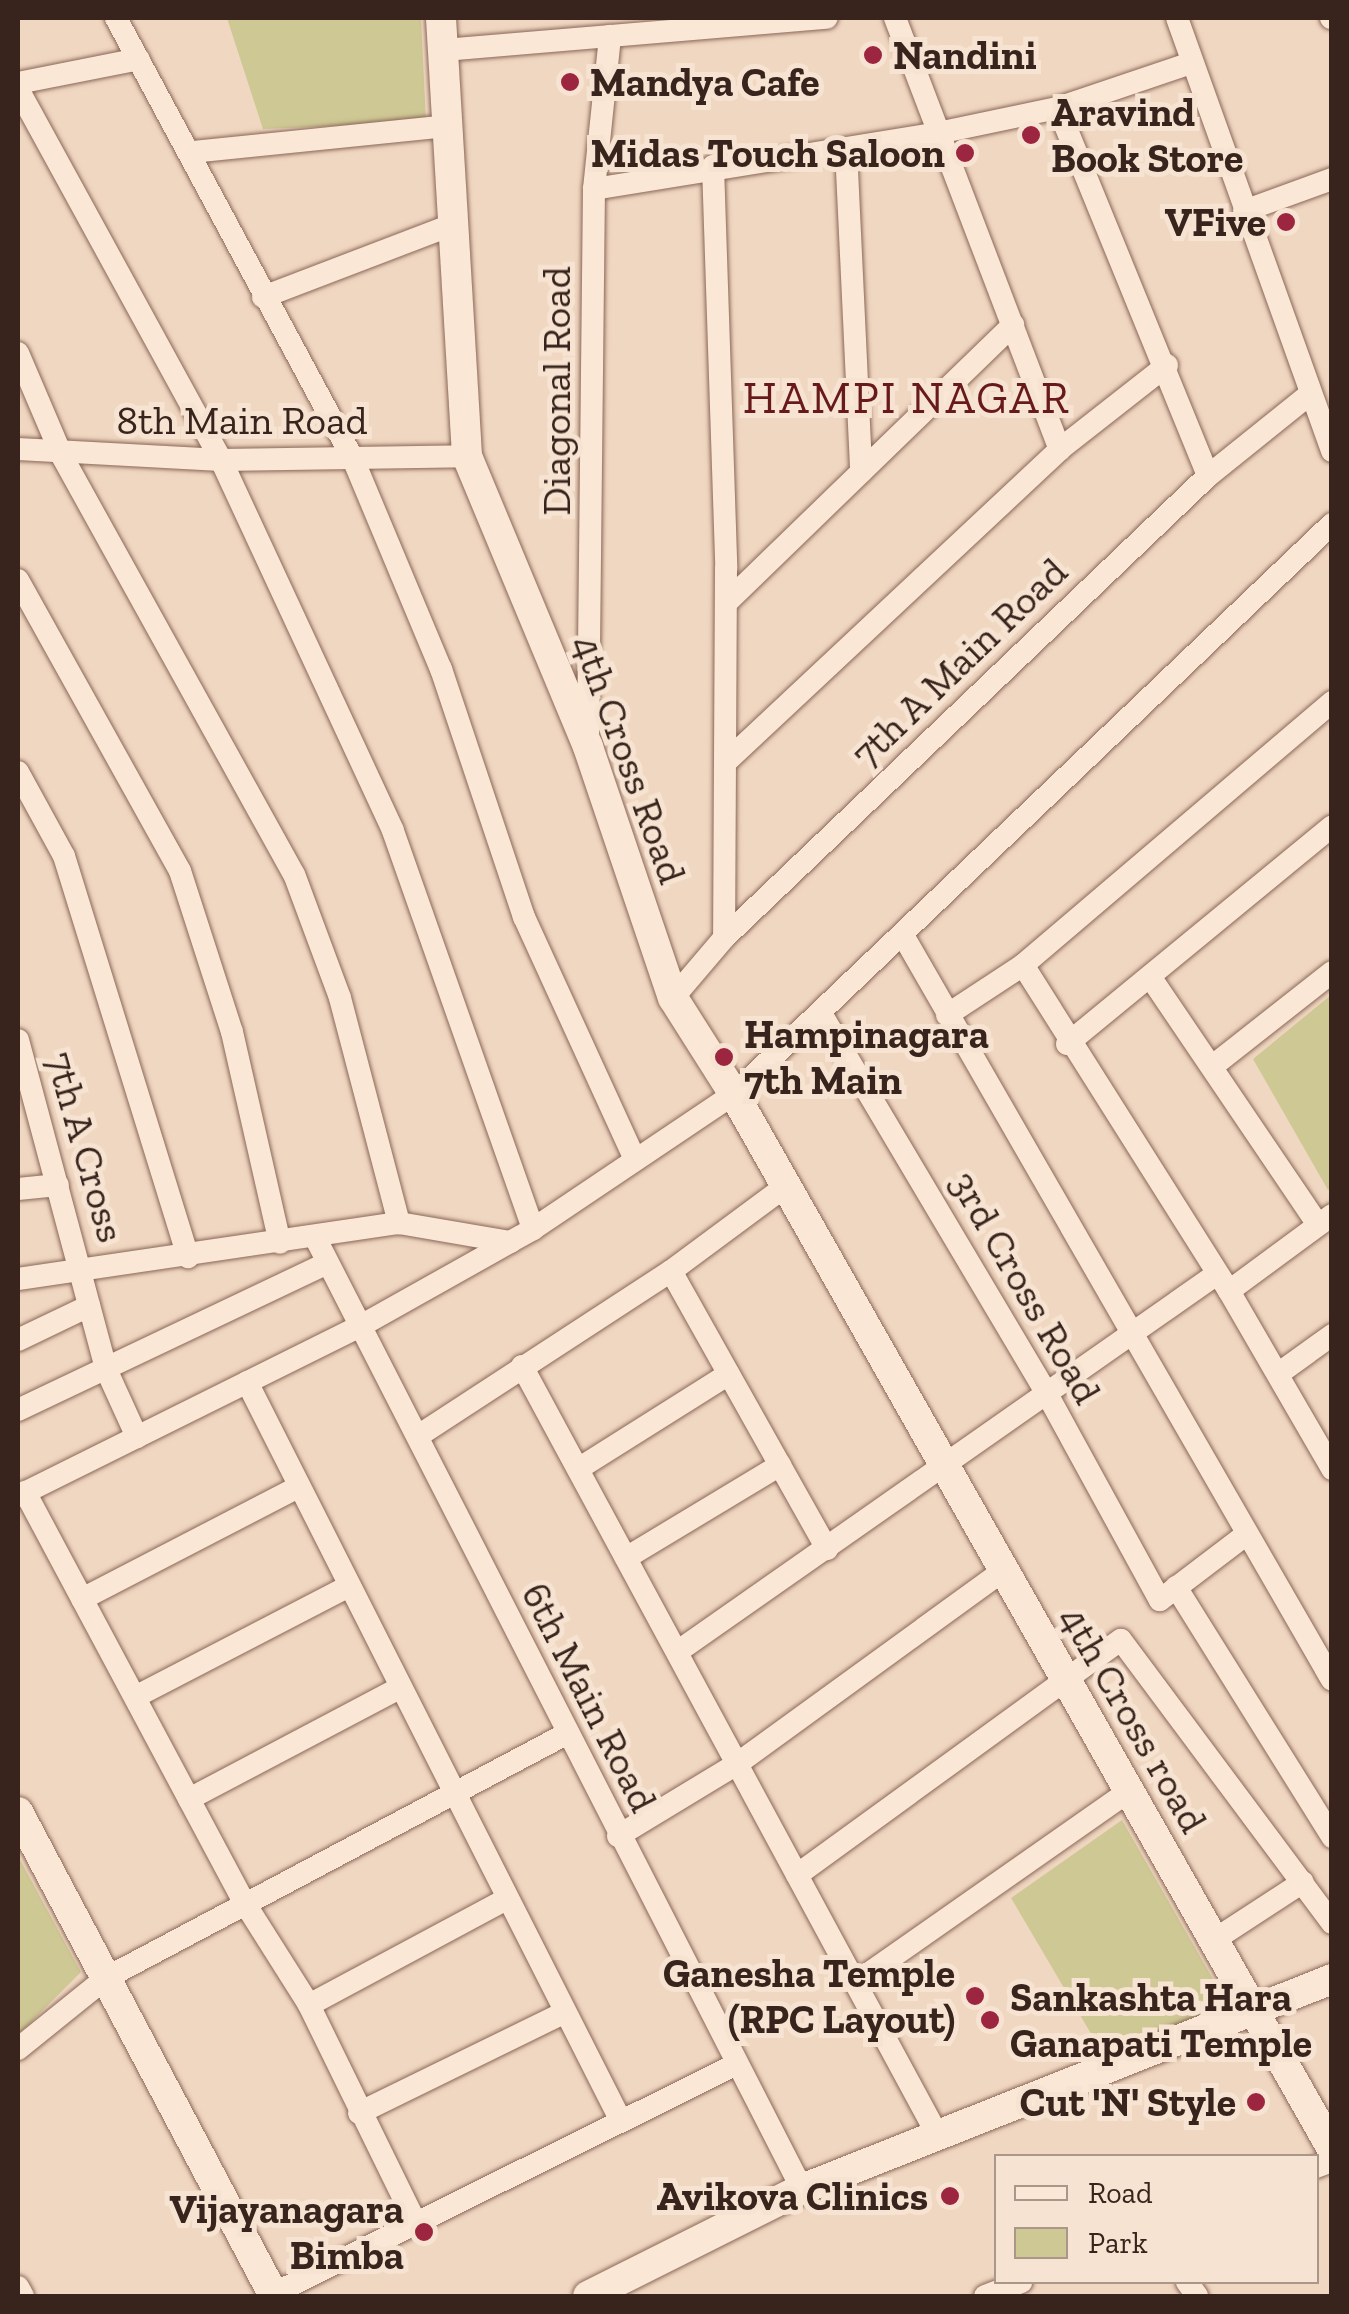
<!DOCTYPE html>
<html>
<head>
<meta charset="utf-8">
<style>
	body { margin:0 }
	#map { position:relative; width:1349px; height:2314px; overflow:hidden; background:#f0d7c1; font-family:"Zilla Slab",serif }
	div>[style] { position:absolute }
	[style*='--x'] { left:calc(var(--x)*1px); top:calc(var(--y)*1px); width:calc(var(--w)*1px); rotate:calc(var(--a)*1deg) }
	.green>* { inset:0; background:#cec894 }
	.roads { filter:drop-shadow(0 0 2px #8a6758) drop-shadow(0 0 2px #8a6758) }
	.street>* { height:22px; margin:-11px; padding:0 11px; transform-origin:11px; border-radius:11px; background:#fae7d5 }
	.secondary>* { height:30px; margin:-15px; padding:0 15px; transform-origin:15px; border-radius:15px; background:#fae7d5 }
	.dots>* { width:28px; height:28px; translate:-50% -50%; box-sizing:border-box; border:5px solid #f7e3d1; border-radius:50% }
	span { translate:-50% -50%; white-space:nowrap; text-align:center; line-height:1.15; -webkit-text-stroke:10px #f7e3d1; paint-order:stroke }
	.poi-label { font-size:40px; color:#39241d; font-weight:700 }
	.left { translate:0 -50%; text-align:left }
	.right { translate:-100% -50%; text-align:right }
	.street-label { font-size:40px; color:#39241d }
	.quarter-label { font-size:45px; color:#681a1b; letter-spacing:2.5px }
	.frame { position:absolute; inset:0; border:20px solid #39241d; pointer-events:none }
	.legend { position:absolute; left:994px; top:2154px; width:325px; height:130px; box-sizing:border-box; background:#f7e3d1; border:2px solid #ab9789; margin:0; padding:12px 18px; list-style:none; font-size:30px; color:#39241d }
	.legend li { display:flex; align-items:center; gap:20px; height:50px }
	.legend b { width:50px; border:2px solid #ab9789 }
</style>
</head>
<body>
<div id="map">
	<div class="green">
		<div style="clip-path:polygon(227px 18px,421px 18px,426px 122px,263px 129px)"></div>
		<div style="clip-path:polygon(1331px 995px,1332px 1187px,1328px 1190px,1253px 1059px)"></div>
		<div style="clip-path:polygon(1122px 1820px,1229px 2007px,1103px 2054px,1011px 1898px)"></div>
		<div style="clip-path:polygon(18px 1856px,81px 1972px,18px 2035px)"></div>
	</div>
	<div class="roads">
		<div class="street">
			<div style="--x:116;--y:18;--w:501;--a:61.75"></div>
			<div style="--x:353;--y:459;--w:228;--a:67.3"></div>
			<div style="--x:441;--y:669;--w:262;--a:71.5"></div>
			<div style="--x:524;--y:917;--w:266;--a:65.4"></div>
			<div style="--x:895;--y:18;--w:462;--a:69.1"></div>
			<div style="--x:1177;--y:18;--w:460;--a:70.3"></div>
			<div style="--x:1331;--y:18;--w:1;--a:0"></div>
			<div style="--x:443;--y:50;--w:385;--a:-4.8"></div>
			<div style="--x:18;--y:83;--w:123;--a:-11.2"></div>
			<div style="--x:18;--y:89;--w:423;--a:61.3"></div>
			<div style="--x:221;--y:460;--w:409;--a:65.1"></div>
			<div style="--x:393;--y:831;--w:422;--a:70.6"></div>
			<div style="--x:1058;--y:108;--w:397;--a:67.8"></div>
			<div style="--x:846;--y:149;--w:323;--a:87.3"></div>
			<div style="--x:192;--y:152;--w:255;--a:-5.8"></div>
			<div style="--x:713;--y:166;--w:402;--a:88.1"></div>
			<div style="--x:726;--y:568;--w:370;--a:90.3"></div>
			<div style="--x:594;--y:189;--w:349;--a:-9.2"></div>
			<div style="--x:938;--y:133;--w:123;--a:-11.8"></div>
			<div style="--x:1058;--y:108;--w:140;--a:-18.7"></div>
			<div style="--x:1244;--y:211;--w:94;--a:-20"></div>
			<div style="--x:263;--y:297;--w:202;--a:-20.9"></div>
			<div style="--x:18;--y:353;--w:112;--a:66.9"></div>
			<div style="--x:62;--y:456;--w:478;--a:61"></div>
			<div style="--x:294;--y:874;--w:132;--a:69.6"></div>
			<div style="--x:340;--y:998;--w:233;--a:75.3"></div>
			<div style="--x:18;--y:449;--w:203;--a:3.1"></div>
			<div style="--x:221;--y:460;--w:246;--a:-0.9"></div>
			<div style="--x:18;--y:580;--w:333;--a:60.9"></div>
			<div style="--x:180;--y:871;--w:169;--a:72.1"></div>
			<div style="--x:232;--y:1032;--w:216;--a:77.2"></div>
			<div style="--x:726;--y:603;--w:400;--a:-44.1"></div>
			<div style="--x:588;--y:741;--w:552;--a:-89.38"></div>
			<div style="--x:594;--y:189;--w:154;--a:-84"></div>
			<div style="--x:728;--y:760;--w:455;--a:-43.1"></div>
			<div style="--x:1060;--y:449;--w:136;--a:-38.1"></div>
			<div style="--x:18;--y:772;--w:96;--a:61.3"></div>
			<div style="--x:64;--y:856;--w:420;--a:72.8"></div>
			<div style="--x:904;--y:937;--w:857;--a:60.06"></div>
			<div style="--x:1023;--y:965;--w:386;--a:57.7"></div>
			<div style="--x:1229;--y:1291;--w:206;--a:59.9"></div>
			<div style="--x:1151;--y:978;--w:298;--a:55.9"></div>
			<div style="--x:673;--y:998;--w:79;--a:-49.6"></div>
			<div style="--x:724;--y:938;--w:669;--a:-43.67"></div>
			<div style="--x:1208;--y:476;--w:131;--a:-38.8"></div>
			<div style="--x:822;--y:1015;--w:441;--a:59.3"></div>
			<div style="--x:1047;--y:1394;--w:235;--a:61.3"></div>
			<div style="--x:1160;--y:1600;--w:109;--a:-37.2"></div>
			<div style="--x:947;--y:1015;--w:91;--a:-33.3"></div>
			<div style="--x:1023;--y:965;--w:406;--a:-40.4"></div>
			<div style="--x:18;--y:1040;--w:341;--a:75"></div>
			<div style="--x:106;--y:1369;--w:75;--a:65.5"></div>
			<div style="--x:1067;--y:1044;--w:343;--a:-39.4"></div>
			<div style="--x:1214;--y:1065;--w:150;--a:-38.2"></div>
			<div style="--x:18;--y:1189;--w:40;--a:-5.7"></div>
			<div style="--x:315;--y:1237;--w:1069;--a:62.91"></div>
			<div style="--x:671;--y:1271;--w:319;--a:60.7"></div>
			<div style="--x:18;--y:1279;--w:385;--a:-8.4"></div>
			<div style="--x:399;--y:1223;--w:113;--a:9.7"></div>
			<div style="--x:510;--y:1242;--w:26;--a:-29"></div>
			<div style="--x:533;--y:1229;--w:242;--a:-33.9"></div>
			<div style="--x:734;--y:1094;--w:826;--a:-43.63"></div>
			<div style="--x:1229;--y:1291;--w:128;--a:-36.4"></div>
			<div style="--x:18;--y:1340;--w:79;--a:-25.6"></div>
			<div style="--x:522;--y:1366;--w:875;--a:61.62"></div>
			<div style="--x:1278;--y:1374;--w:67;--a:-35.8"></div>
			<div style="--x:247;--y:1382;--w:828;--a:63.16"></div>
			<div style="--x:18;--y:1410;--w:342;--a:-25.4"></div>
			<div style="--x:418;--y:1436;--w:302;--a:-33.1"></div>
			<div style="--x:671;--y:1271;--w:143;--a:-36.5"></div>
			<div style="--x:578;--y:1469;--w:178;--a:-32.2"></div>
			<div style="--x:25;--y:1492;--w:465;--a:61.9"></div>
			<div style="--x:244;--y:1902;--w:122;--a:57.7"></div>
			<div style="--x:309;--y:2005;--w:245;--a:63.9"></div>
			<div style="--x:18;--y:1496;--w:378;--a:-26.4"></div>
			<div style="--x:357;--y:1328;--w:176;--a:-29.3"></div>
			<div style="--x:626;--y:1558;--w:180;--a:-31.1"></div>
			<div style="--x:1176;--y:1587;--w:295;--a:58"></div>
			<div style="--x:82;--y:1599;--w:243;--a:-27.4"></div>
			<div style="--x:677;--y:1652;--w:656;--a:-35"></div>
			<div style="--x:135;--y:1697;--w:239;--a:-27.4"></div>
			<div style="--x:189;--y:1799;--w:236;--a:-27.8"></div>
			<div style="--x:618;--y:1836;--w:139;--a:-31.2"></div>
			<div style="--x:737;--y:1764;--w:330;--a:-36"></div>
			<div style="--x:797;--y:1875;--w:400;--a:-36"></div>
			<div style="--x:1121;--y:1640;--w:353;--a:53.3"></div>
			<div style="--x:1214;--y:1940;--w:106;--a:-33.1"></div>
			<div style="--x:855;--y:1983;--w:335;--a:-35"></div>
			<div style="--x:309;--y:2005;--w:225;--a:-28.2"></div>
			<div style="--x:18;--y:2049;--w:113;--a:-38.9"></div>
			<div style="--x:106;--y:1978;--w:521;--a:-27.94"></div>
			<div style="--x:359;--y:2113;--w:229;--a:-26.1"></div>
			<div style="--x:1316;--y:2167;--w:17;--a:-21"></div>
			<div style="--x:1187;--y:2282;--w:17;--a:54"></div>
			<div style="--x:18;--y:2287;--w:10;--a:61"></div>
			<div style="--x:273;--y:2294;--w:518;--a:-26.37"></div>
			<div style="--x:985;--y:2296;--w:39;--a:-21"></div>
		</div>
		<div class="secondary">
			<div style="--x:441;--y:18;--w:439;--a:86.6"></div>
			<div style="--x:467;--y:456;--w:315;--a:67.4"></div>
			<div style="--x:588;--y:747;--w:265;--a:71.3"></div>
			<div style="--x:673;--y:998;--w:114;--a:57.6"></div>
			<div style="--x:734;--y:1094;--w:1213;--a:60.45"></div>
			<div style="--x:18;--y:1812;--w:548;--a:62.12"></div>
			<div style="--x:588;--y:2296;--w:239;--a:-26.6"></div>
			<div style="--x:802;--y:2189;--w:570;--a:-21.61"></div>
		</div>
	</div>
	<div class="dots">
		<div style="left:873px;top:55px;background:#9c2540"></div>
		<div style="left:570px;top:82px;background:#9c2540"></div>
		<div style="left:1031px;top:135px;background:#9c2540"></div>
		<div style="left:965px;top:153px;background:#9c2540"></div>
		<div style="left:1286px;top:222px;background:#9c2540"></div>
		<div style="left:724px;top:1057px;background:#9c2540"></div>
		<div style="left:975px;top:1996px;background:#9c2540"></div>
		<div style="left:990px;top:2020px;background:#9c2540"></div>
		<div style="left:1256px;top:2102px;background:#9c2540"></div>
		<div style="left:950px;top:2196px;background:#9c2540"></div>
		<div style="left:424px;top:2232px;background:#9c2540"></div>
	</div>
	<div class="poi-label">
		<span class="left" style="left:893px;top:55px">Nandini</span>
		<span class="left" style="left:590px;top:82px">Mandya Cafe</span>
		<span class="left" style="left:1051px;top:135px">Aravind<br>Book Store</span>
		<span class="right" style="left:945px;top:153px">Midas Touch Saloon</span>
		<span class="right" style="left:1266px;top:222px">VFive</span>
		<span class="left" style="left:744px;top:1057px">Hampinagara<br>7th Main</span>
		<span class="right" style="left:955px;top:1996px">Ganesha Temple<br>(RPC Layout)</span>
		<span class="left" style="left:1010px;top:2020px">Sankashta Hara<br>Ganapati Temple</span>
		<span class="right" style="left:1236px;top:2102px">Cut 'N' Style</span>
		<span class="right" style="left:928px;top:2196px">Avikova Clinics</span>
		<span class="right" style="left:404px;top:2232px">Vijayanagara<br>Bimba</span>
	</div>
	<div class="street-label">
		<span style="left:556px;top:391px;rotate:-90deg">Diagonal Road</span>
		<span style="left:242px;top:420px">8th Main Road</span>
		<span style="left:959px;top:662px;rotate:-44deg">7th A Main Road</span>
		<span style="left:630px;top:759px;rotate:70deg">4th Cross Road</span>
		<span style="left:86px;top:1147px;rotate:74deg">7th A Cross</span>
		<span style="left:1026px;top:1287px;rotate:60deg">3rd Cross Road</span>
		<span style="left:590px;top:1697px;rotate:63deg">6th Main Road</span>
		<span style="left:1134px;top:1719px;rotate:60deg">4th Cross road</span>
	</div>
	<div class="quarter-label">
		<span style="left:907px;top:399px">HAMPI NAGAR</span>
	</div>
	<div class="frame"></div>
	<ul class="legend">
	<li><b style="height:12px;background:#fae7d5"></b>Road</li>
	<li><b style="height:28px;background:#cec894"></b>Park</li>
	</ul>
</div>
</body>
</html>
